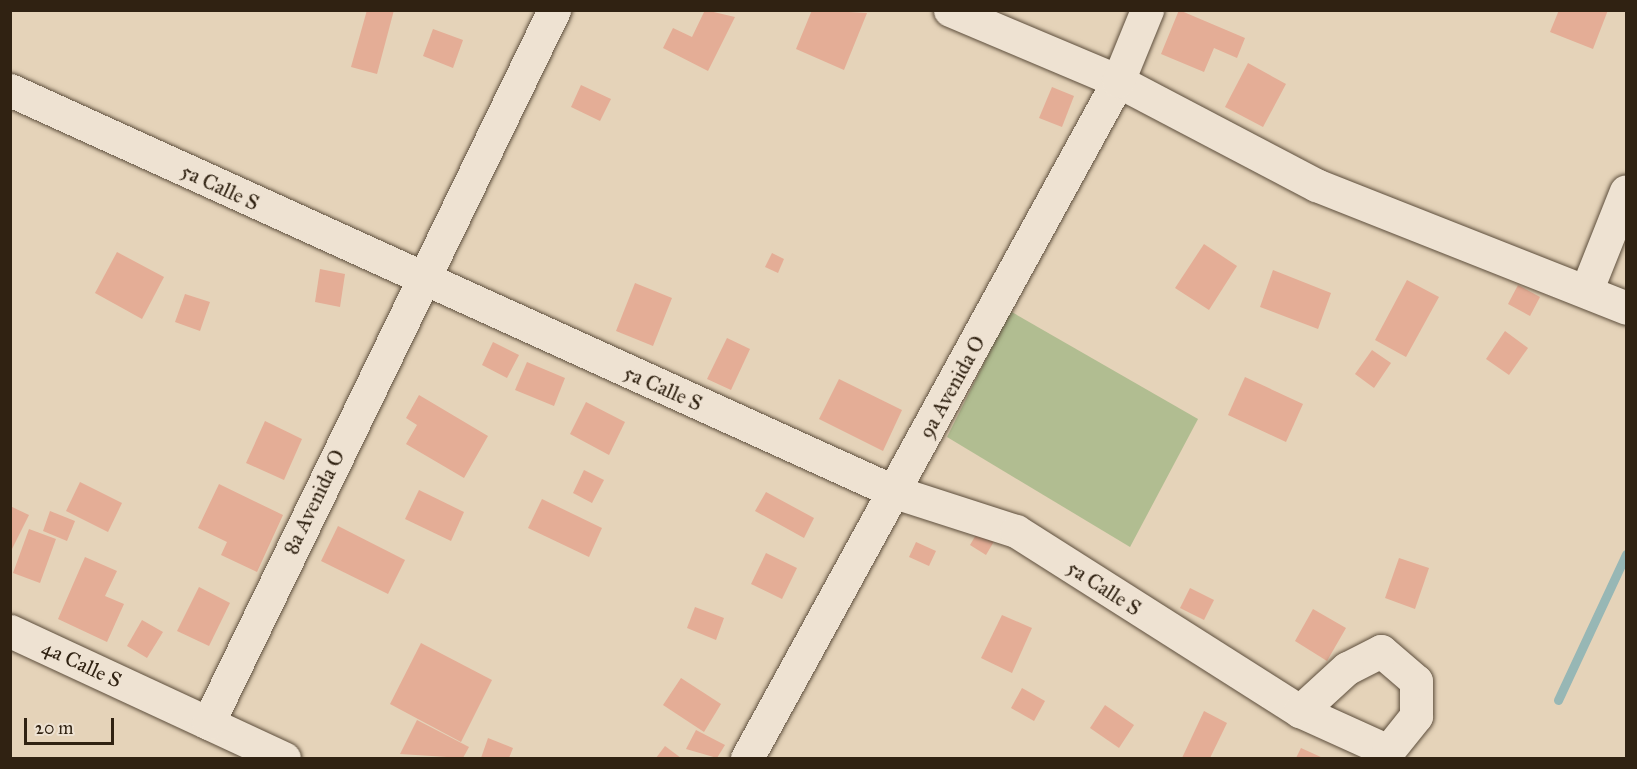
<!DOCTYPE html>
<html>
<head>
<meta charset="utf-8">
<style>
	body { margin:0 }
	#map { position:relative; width:1637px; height:769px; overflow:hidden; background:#e5d3b9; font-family:"IM FELL Great Primer",serif }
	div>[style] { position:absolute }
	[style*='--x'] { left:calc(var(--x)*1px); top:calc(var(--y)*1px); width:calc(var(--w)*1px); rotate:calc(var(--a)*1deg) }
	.green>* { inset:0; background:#b1bd91 }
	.stream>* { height:9px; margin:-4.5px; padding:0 4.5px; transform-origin:4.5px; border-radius:4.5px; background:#97b7b5 }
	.building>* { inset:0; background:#e4ad96 }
	.roads { filter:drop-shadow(0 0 2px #5d4e3c) drop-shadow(0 0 2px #5d4e3c) }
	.minor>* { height:33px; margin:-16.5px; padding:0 16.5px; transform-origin:16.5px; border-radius:16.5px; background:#eee2d2 }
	span { translate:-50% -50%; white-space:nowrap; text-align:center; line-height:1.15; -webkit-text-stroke:4.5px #eee2d2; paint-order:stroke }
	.street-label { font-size:21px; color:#302212 }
	.frame { position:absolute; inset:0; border:12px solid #302212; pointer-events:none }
	.scale { position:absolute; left:24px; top:718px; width:90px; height:27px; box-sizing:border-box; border:3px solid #302212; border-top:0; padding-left:8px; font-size:18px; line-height:21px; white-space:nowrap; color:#302212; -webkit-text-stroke:4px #eee2d2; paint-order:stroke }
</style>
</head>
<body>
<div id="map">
	<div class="green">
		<div style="clip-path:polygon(1010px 311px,1198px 419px,1130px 547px,947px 437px)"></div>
	</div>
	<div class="stream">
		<div style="--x:1558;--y:700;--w:161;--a:-65"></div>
	</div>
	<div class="building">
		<div style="clip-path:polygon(367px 10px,394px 10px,377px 74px,351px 67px)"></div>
		<div style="clip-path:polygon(705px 10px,735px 17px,708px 71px,663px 48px,673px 28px,692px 37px)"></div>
		<div style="clip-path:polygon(812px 10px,867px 13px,844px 70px,796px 49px)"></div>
		<div style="clip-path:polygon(1179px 10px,1245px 38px,1237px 58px,1214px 48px,1204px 72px,1161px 54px)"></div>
		<div style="clip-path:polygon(1559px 10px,1608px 10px,1593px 49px,1550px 32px)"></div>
		<div style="clip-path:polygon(433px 29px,463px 40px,453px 68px,423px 56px)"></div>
		<div style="clip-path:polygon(1248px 63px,1286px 84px,1263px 127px,1225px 107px)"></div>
		<div style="clip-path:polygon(581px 85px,611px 99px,600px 121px,571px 107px)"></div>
		<div style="clip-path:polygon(1052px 87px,1074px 96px,1062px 127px,1039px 118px)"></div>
		<div style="clip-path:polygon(1204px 244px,1237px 266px,1209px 310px,1175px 288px)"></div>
		<div style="clip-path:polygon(117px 252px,164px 277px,142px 319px,95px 293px)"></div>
		<div style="clip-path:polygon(772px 253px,784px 259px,778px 273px,765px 267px)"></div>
		<div style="clip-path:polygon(320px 269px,345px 274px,340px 307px,315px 302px)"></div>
		<div style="clip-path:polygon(1273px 270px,1331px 293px,1318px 329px,1260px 307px)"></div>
		<div style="clip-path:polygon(1407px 280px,1439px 297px,1406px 357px,1375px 340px)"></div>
		<div style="clip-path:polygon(635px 283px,672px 298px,653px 346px,616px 331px)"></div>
		<div style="clip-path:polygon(1518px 285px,1540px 297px,1530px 316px,1508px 304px)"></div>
		<div style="clip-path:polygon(185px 294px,210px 302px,200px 331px,175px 322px)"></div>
		<div style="clip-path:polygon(1505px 331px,1528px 348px,1509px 375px,1486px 359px)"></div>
		<div style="clip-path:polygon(727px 338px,750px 349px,731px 390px,707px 379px)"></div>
		<div style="clip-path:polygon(493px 342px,519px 355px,507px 378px,482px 365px)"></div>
		<div style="clip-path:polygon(1372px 350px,1391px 363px,1374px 388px,1355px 374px)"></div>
		<div style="clip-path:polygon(527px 362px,565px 378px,554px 406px,515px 390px)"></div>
		<div style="clip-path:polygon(1245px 377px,1303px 404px,1286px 442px,1228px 415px)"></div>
		<div style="clip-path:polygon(839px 379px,902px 410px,883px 451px,819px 419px)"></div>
		<div style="clip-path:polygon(419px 395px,488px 436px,464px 478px,406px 444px,417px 425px,406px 418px)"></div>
		<div style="clip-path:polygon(586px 402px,625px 422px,609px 455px,570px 434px)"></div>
		<div style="clip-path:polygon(265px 421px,302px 439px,284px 480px,246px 463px)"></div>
		<div style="clip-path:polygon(584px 470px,604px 480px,592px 503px,573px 493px)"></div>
		<div style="clip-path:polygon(80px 482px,122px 503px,108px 532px,66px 511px)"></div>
		<div style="clip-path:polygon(219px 484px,283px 515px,257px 572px,221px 555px,227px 542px,198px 528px)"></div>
		<div style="clip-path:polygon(419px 490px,464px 512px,451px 541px,405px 519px)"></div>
		<div style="clip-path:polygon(766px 492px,814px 518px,804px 538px,755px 511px)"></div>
		<div style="clip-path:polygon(542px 499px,602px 528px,589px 557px,528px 528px)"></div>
		<div style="clip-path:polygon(10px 506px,29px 515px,10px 553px)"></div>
		<div style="clip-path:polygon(50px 511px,75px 521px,67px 541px,43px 531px)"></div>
		<div style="clip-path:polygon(338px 526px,405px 560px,388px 594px,321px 561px)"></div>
		<div style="clip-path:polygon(980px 528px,996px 538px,986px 555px,970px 545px)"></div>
		<div style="clip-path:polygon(29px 529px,56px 539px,40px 583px,13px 573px)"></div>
		<div style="clip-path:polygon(916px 542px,936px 551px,929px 566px,909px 557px)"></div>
		<div style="clip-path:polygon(766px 553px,797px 568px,782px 599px,751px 584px)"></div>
		<div style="clip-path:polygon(85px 557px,117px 571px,105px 596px,124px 604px,107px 642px,58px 619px)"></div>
		<div style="clip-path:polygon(1399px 558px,1429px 568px,1415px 609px,1385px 598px)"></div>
		<div style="clip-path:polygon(199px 587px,230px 603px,209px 646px,177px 631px)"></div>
		<div style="clip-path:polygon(1190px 588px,1214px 600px,1204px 620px,1180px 608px)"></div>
		<div style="clip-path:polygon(695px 607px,724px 618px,716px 640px,687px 628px)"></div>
		<div style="clip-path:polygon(1313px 609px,1346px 628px,1327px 661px,1295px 641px)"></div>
		<div style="clip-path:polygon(1002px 615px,1032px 628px,1012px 673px,981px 658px)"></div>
		<div style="clip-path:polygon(142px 620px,163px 632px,147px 658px,127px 646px)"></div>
		<div style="clip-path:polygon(421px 643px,492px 680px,461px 742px,390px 704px)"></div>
		<div style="clip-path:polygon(681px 678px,721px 704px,704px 732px,663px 705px)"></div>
		<div style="clip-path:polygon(1022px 688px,1045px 701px,1034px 721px,1011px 708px)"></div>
		<div style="clip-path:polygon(1105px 705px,1134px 725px,1119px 748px,1090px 728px)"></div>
		<div style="clip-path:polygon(1204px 711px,1227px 723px,1210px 758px,1182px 758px)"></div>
		<div style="clip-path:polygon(417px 720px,469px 747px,463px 758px,400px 754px)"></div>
		<div style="clip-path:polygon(696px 730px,725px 745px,717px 758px,686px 749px)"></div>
		<div style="clip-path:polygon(488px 738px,513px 748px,509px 758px,481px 758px)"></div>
		<div style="clip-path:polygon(665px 746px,681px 758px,656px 758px)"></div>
		<div style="clip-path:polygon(1301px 748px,1323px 758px,1296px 758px)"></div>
	</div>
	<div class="roads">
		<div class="minor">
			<div style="--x:950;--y:10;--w:182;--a:22.9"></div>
			<div style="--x:1118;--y:81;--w:224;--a:27.7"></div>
			<div style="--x:1316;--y:185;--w:334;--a:21.6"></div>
			<div style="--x:10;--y:90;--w:972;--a:24.43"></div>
			<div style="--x:895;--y:492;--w:127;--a:17.9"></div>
			<div style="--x:1016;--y:531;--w:336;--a:32.4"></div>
			<div style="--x:1300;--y:711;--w:97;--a:24.4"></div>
			<div style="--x:1388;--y:751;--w:45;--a:-51.3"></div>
			<div style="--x:1416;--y:716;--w:35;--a:-90"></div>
			<div style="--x:1416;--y:681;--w:46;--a:-139.4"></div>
			<div style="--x:1381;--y:651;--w:38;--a:153"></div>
			<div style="--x:1347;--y:668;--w:64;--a:137.5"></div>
			<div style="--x:1587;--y:289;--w:105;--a:-68.3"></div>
			<div style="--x:10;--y:631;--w:302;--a:24.9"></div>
			<div style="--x:208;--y:723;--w:793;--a:-64.11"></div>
			<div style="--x:747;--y:758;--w:772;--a:-61.28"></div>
			<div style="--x:1118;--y:81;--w:77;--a:-67.8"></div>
		</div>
	</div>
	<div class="street-label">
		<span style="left:220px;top:187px;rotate:25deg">5a Calle S</span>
		<span style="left:952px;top:387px;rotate:-61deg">9a Avenida O</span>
		<span style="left:663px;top:388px;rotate:24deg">5a Calle S</span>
		<span style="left:314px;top:502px;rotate:-64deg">8a Avenida O</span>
		<span style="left:1104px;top:588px;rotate:33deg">5a Calle S</span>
		<span style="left:82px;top:664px;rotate:25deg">4a Calle S</span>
	</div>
	<div class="frame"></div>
	<div class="scale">20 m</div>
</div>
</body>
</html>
